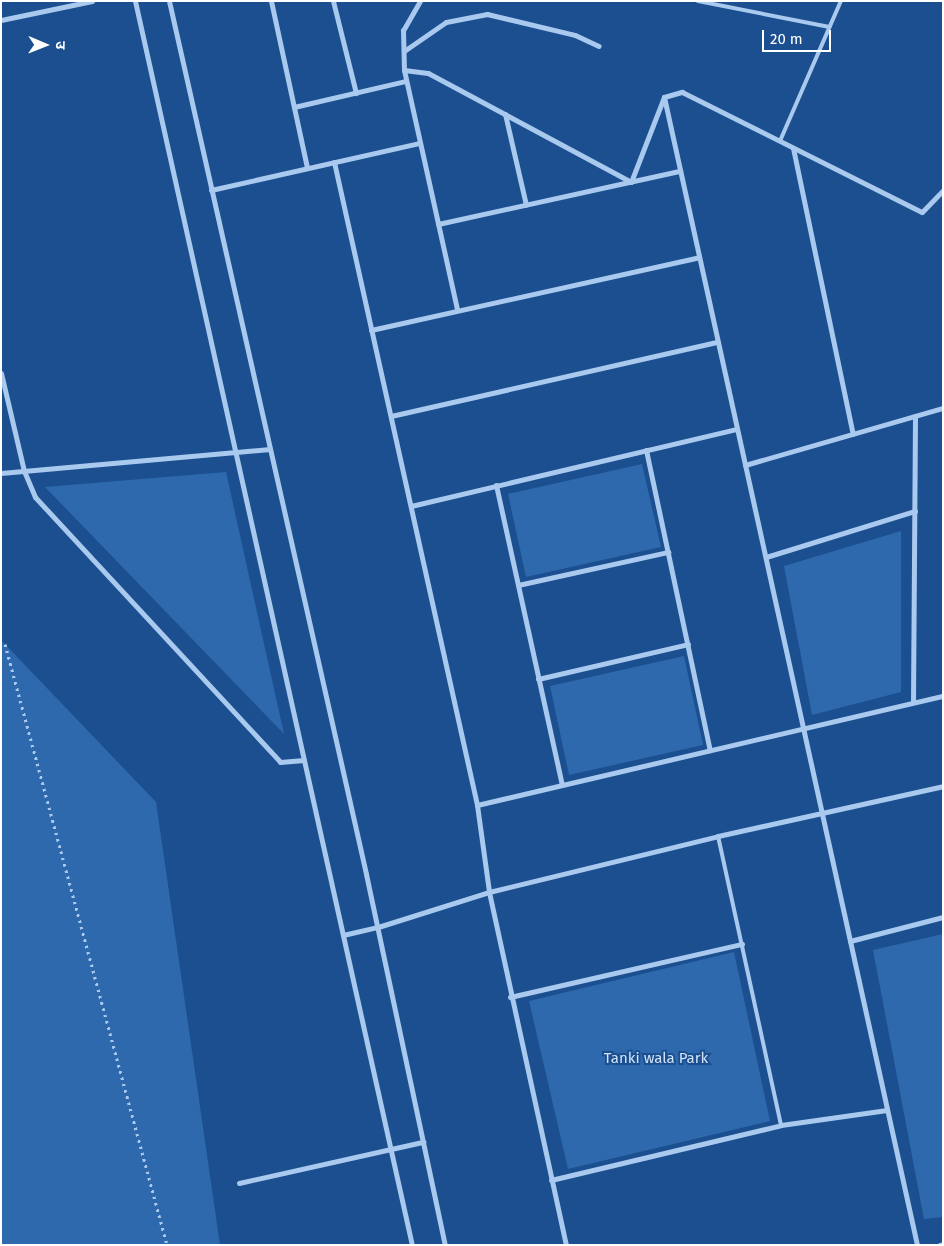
<!DOCTYPE html>
<html>
<head>
<meta charset="utf-8">
<style>
	body { margin:0 }
	#map { position:relative; width:944px; height:1246px; overflow:hidden; background:#1b4f8f; font-family:"Fira Sans","Noto Sans Devanagari",sans-serif }
	div>[style] { position:absolute }
	[style*='--x'] { left:calc(var(--x)*1px); top:calc(var(--y)*1px); width:calc(var(--w)*1px); rotate:calc(var(--a)*1deg) }
	.green>* { inset:0; background:#2e69ad }
	.path>* { height:3px; margin-top:-1.5px; transform-origin:0; background:repeating-linear-gradient(90deg,#a9c9ee 0 2.5px,transparent 0 6.5px) }
	.lane>* { height:4px; margin:-2px; padding:0 2px; transform-origin:2px; border-radius:2px; background:#a9c9ee }
	.street>* { height:5px; margin:-2.5px; padding:0 2.5px; transform-origin:2.5px; border-radius:2.5px; background:#a9c9ee }
	span { translate:-50% -50%; white-space:nowrap; text-align:center; line-height:1.15; -webkit-text-stroke:4px #1b4f8f; paint-order:stroke }
	.park-label { font-size:15px; color:#cfe3fa }
	.frame { position:absolute; inset:0; border:2px solid #fff; pointer-events:none }
	.north { position:absolute; left:20px; top:20px; width:50px; height:50px; -webkit-text-stroke:4px #1b4f8f; paint-order:stroke; rotate:91deg; font-size:14px; font-weight:700; line-height:20px; text-align:center; color:#fff }
	.north::after { content:''; display:block; margin:auto; width:18px; height:22px; background:#fff; clip-path:polygon(50% 0,100% 100%,50% 72%,0 100%) }
	.scale { position:absolute; left:762px; top:30px; width:69px; height:22px; box-sizing:border-box; border:2px solid #fff; border-top:0; padding-left:6px; font-size:15px; line-height:18px; white-space:nowrap; color:#fff; -webkit-text-stroke:4px #1b4f8f; paint-order:stroke }
</style>
</head>
<body>
<div id="map">
	<div class="green">
		<div style="clip-path:polygon(642px 464px,661px 547px,526px 577px,508px 494px)"></div>
		<div style="clip-path:polygon(226px 472px,284px 734px,45px 487px)"></div>
		<div style="clip-path:polygon(901px 531px,901px 692px,812px 715px,784px 566px)"></div>
		<div style="clip-path:polygon(1px 640px,156px 802px,220px 1245px,1px 1245px)"></div>
		<div style="clip-path:polygon(684px 656px,703px 745px,569px 775px,550px 686px)"></div>
		<div style="clip-path:polygon(943px 934px,943px 1217px,924px 1219px,873px 950px)"></div>
		<div style="clip-path:polygon(734px 952px,770px 1121px,568px 1169px,529px 1001px)"></div>
	</div>
	<div class="path">
		<div style="--x:5;--y:644;--w:622;--a:74.91"></div>
	</div>
	<div class="lane">
		<div style="--x:698;--y:1;--w:134;--a:11.2"></div>
		<div style="--x:780;--y:141;--w:153;--a:-66.5"></div>
		<div style="--x:718;--y:836;--w:296;--a:77.7"></div>
	</div>
	<div class="street">
		<div style="--x:135;--y:1;--w:1274;--a:77.45"></div>
		<div style="--x:169;--y:1;--w:895;--a:77.28"></div>
		<div style="--x:366;--y:874;--w:379;--a:78"></div>
		<div style="--x:271;--y:1;--w:171;--a:77.8"></div>
		<div style="--x:333;--y:1;--w:95;--a:76"></div>
		<div style="--x:420;--y:1;--w:34;--a:120"></div>
		<div style="--x:403;--y:30;--w:40;--a:88.6"></div>
		<div style="--x:404;--y:70;--w:246;--a:77.5"></div>
		<div style="--x:1;--y:20;--w:93;--a:-11.8"></div>
		<div style="--x:404;--y:51;--w:51;--a:-34.6"></div>
		<div style="--x:446;--y:22;--w:42;--a:-11"></div>
		<div style="--x:487;--y:14;--w:90;--a:13.4"></div>
		<div style="--x:575;--y:35;--w:26;--a:25"></div>
		<div style="--x:404;--y:70;--w:24;--a:7"></div>
		<div style="--x:428;--y:73;--w:230;--a:28.2"></div>
		<div style="--x:631;--y:182;--w:91;--a:-68.8"></div>
		<div style="--x:664;--y:97;--w:1176;--a:77.57"></div>
		<div style="--x:664;--y:97;--w:19;--a:-16"></div>
		<div style="--x:682;--y:92;--w:268;--a:26.6"></div>
		<div style="--x:922;--y:212;--w:30;--a:-46"></div>
		<div style="--x:294;--y:107;--w:115;--a:-13.1"></div>
		<div style="--x:505;--y:114;--w:93;--a:77"></div>
		<div style="--x:793;--y:148;--w:292;--a:78.2"></div>
		<div style="--x:334;--y:162;--w:659;--a:77.46"></div>
		<div style="--x:477;--y:805;--w:88;--a:82.1"></div>
		<div style="--x:489;--y:892;--w:361;--a:77.7"></div>
		<div style="--x:211;--y:190;--w:213;--a:-12.7"></div>
		<div style="--x:438;--y:224;--w:248;--a:-12.4"></div>
		<div style="--x:371;--y:330;--w:336;--a:-12.5"></div>
		<div style="--x:1;--y:373;--w:101;--a:76.8"></div>
		<div style="--x:24;--y:471;--w:28;--a:67"></div>
		<div style="--x:35;--y:497;--w:361;--a:47.2"></div>
		<div style="--x:280;--y:762;--w:24;--a:-5"></div>
		<div style="--x:391;--y:416;--w:335;--a:-12.8"></div>
		<div style="--x:646;--y:450;--w:307;--a:78"></div>
		<div style="--x:745;--y:465;--w:206;--a:-16.1"></div>
		<div style="--x:1;--y:473;--w:270;--a:-5.1"></div>
		<div style="--x:496;--y:485;--w:307;--a:77.6"></div>
		<div style="--x:411;--y:506;--w:335;--a:-13.3"></div>
		<div style="--x:766;--y:557;--w:156;--a:-17.2"></div>
		<div style="--x:518;--y:585;--w:154;--a:-12.4"></div>
		<div style="--x:538;--y:679;--w:154;--a:-13.1"></div>
		<div style="--x:913;--y:702;--w:286;--a:-89.6"></div>
		<div style="--x:477;--y:805;--w:479;--a:-13.2"></div>
		<div style="--x:343;--y:935;--w:36;--a:-13"></div>
		<div style="--x:378;--y:927;--w:116;--a:-17.5"></div>
		<div style="--x:489;--y:892;--w:236;--a:-13.7"></div>
		<div style="--x:718;--y:836;--w:230;--a:-12.5"></div>
		<div style="--x:850;--y:941;--w:96;--a:-14.5"></div>
		<div style="--x:510;--y:997;--w:238;--a:-12.9"></div>
		<div style="--x:551;--y:1180;--w:236;--a:-13.4"></div>
		<div style="--x:781;--y:1125;--w:107;--a:-8.1"></div>
		<div style="--x:239;--y:1183;--w:189;--a:-12.6"></div>
		<div style="--x:940;--y:1245;--w:3;--a:-18"></div>
	</div>
	<div class="park-label">
		<span style="left:656px;top:1059px">Tanki wala Park</span>
	</div>
	<div class="frame"></div>
	<div class="north">उ</div>
	<div class="scale">20 m</div>
</div>
</body>
</html>
